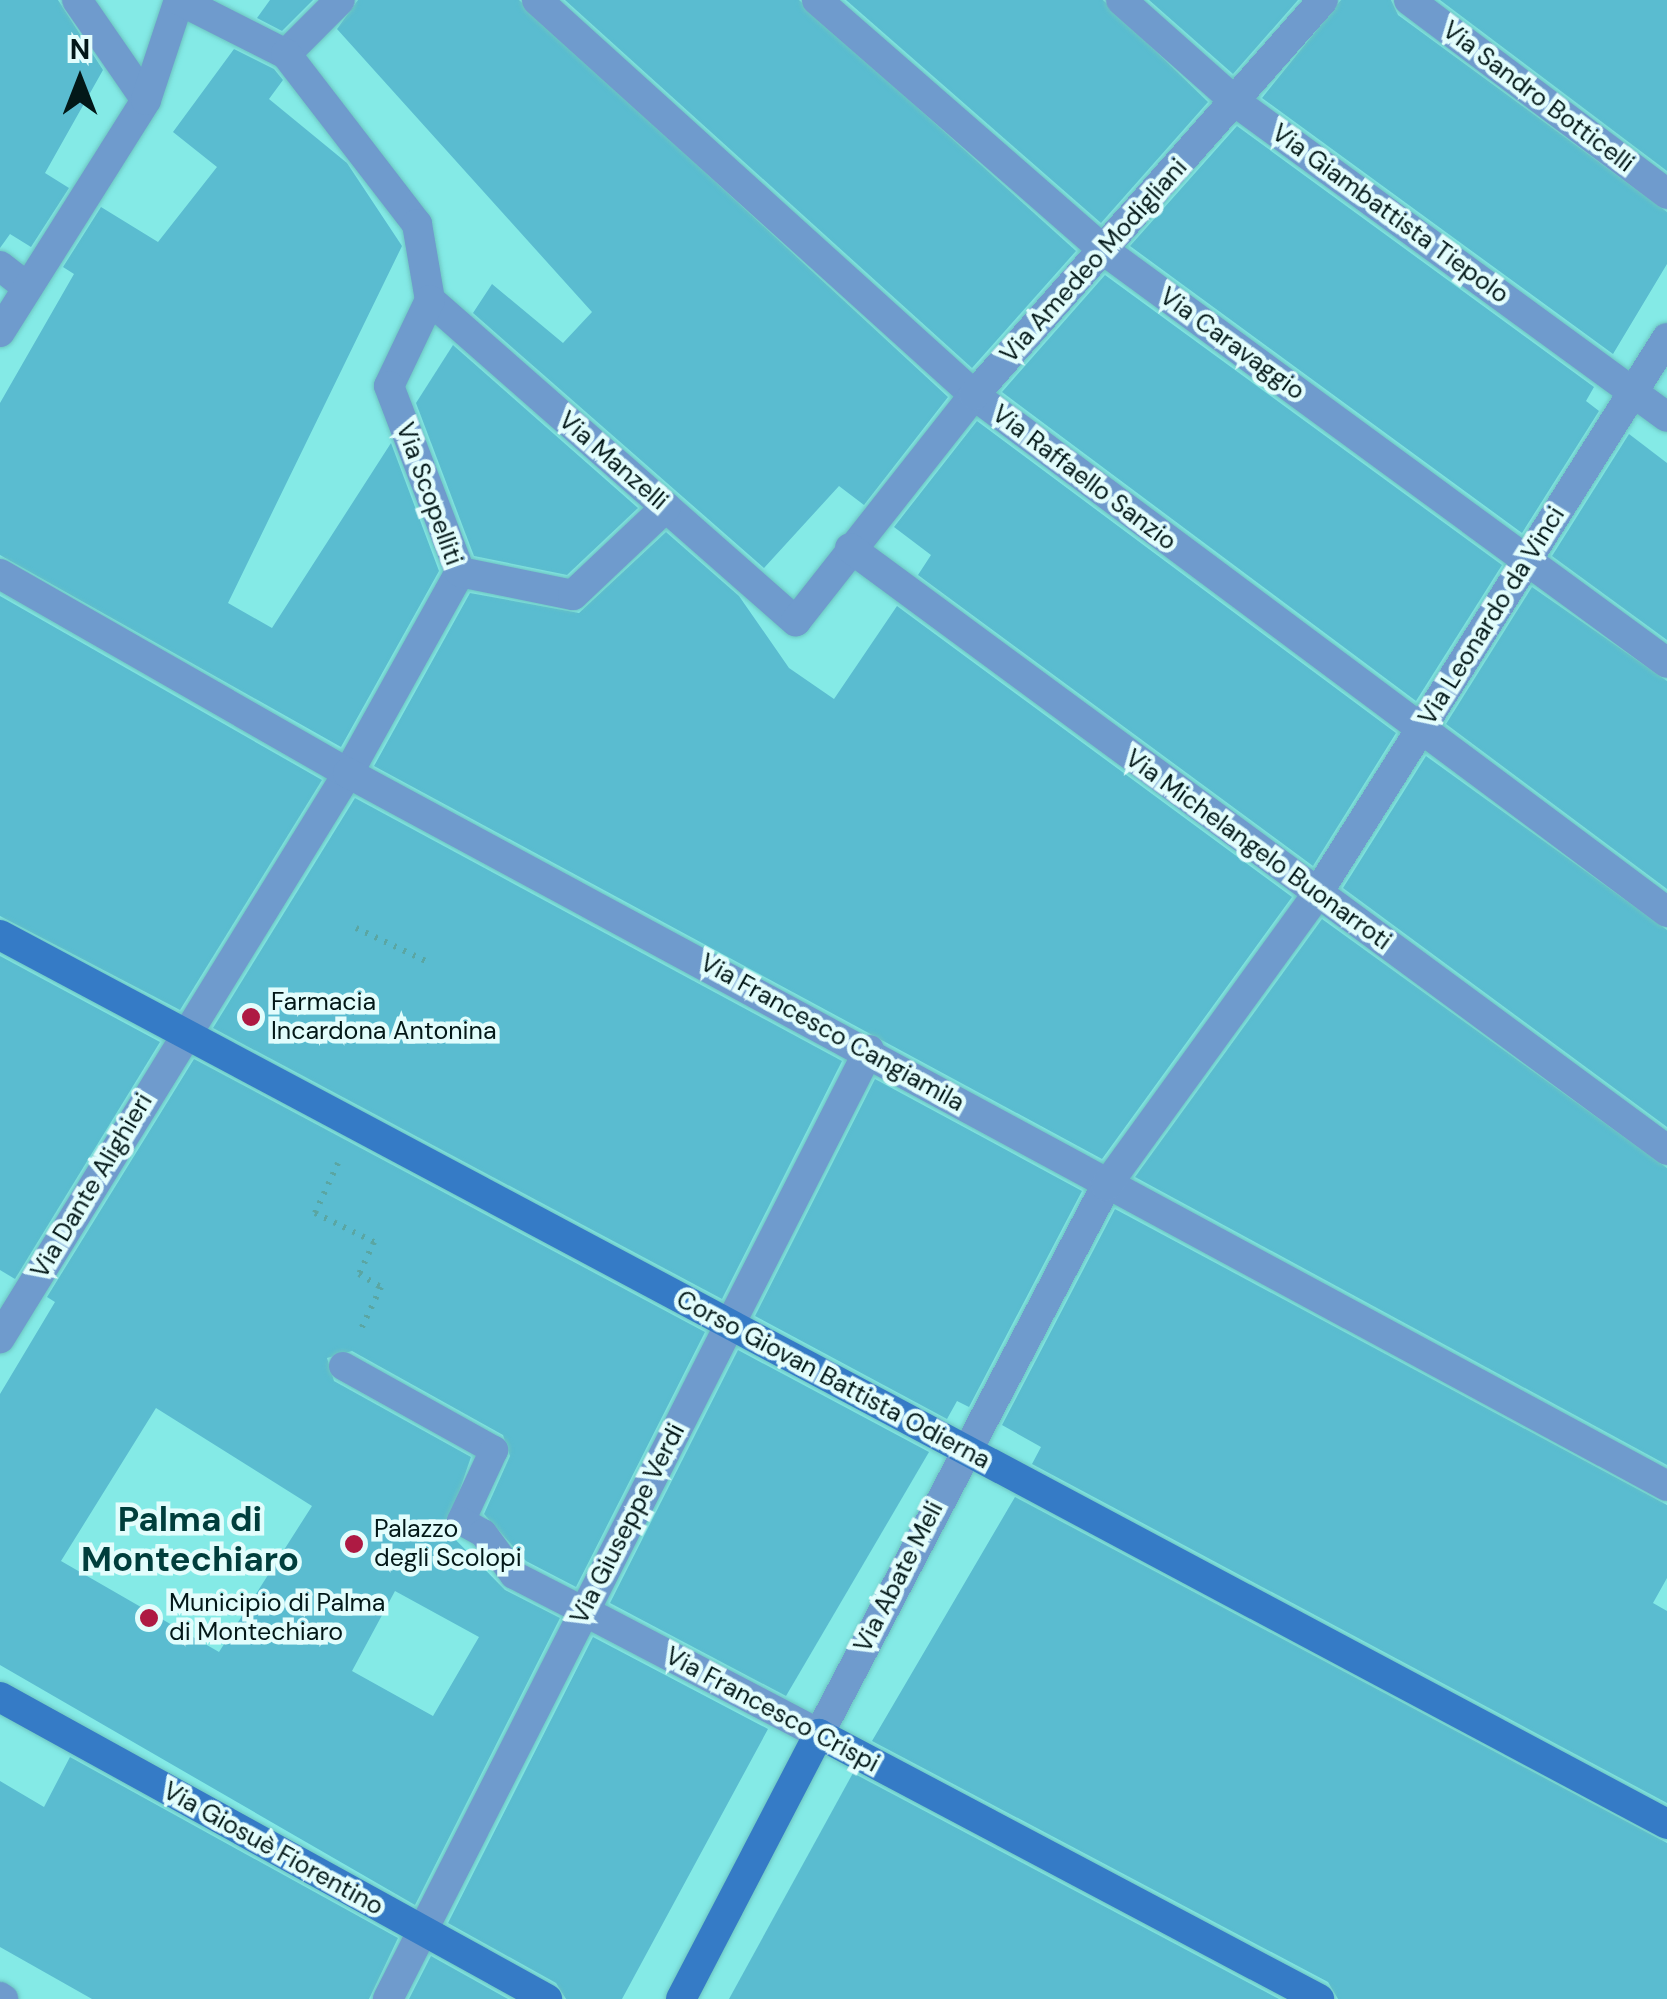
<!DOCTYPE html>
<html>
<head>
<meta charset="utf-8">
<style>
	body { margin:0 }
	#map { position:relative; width:1667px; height:1999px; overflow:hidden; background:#84eae6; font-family:"DM Sans",sans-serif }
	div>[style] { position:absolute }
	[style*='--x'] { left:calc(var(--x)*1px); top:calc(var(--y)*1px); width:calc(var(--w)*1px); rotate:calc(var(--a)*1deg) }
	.building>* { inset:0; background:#5abcd0 }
	.path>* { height:6px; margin-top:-3px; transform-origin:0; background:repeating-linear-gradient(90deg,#5aa6a3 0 2.5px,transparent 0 10.5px) }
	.roads { filter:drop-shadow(0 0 2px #6dc4c1) drop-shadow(0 0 2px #6dc4c1) }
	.service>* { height:28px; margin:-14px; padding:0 14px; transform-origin:14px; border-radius:14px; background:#6f9bcd }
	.minor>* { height:30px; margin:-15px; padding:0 15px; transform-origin:15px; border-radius:15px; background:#6f9bcd }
	.secondary>* { height:30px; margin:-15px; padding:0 15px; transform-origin:15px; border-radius:15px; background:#357bc6 }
	.dots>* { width:28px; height:28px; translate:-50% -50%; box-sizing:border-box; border:5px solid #e2fdfc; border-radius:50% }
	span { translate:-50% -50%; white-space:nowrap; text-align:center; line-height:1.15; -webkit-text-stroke:9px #e2fdfc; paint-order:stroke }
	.street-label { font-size:25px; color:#031818 }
	.poi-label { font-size:25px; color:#031818 }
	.left { translate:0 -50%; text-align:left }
	.district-label { font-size:35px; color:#003e3c; font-weight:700 }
	.north { position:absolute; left:30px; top:30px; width:100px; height:100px; -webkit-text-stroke:8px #e2fdfc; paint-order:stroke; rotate:0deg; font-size:28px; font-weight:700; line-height:40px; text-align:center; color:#031818 }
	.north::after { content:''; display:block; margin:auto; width:35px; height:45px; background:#031818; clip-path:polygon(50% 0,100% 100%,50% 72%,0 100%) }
</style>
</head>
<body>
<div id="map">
	<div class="building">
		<div style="clip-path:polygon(0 0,58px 0,103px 70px,45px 173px,69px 188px,31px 247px,10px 234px,0 248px)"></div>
		<div style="clip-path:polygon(270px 0,313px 0,282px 31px,257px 18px)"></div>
		<div style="clip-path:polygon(358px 0,519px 0,948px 397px,864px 505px,839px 486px,764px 568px,473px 313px,492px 284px,563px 343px,592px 312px,337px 29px)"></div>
		<div style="clip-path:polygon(565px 0,799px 0,1076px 251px,972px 368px)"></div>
		<div style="clip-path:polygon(846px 0,1103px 0,1208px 102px,1101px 223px)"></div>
		<div style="clip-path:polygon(1149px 0,1298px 0,1233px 74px)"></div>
		<div style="clip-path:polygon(1341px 0,1391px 0,1398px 15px,1667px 212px,1667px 264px,1613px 354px,1262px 98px)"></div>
		<div style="clip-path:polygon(1440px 0,1667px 0,1667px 171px)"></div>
		<div style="clip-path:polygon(234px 49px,274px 69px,283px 80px,269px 99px,347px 163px,402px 246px,228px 603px,272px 628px,391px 443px,439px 571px,341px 747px,0 555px,0 403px,74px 274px,63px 267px,101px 207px,158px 242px,217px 167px,173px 132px)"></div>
		<div style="clip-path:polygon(1237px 126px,1594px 387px,1586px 401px,1599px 411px,1522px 533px,1130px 246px)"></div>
		<div style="clip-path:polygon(1105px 275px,1502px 565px,1416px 701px,1002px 392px)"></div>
		<div style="clip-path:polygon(453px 345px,638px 508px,567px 575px,474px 556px,416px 403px)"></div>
		<div style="clip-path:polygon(977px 421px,1396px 733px,1313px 866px,918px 575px,931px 555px,894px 527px)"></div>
		<div style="clip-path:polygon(1629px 434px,1667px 463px,1667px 640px,1552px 556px)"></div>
		<div style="clip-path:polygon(666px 532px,739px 596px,789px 668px,834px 699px,897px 606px,1292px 897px,1102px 1159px,374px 766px,470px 593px,579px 613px)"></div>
		<div style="clip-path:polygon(1532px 587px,1667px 681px,1667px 889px,1446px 724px)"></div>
		<div style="clip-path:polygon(0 596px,322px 780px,180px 1010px,0 916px)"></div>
		<div style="clip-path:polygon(1426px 756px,1667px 930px,1667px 1127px,1343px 888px)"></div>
		<div style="clip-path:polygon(355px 798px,842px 1061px,722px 1299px,213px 1028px)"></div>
		<div style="clip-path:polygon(1322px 919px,1667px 1168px,1667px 1465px,1135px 1177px)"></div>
		<div style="clip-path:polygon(0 956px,160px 1042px,15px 1279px,0 1270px)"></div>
		<div style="clip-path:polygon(evenodd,194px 1059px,705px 1332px,576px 1587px,526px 1561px,484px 1514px,510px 1456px,503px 1435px,352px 1351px,327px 1358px,334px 1381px,471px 1457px,446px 1530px,505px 1590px,560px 1618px,415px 1905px,0 1665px,0 1394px,55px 1302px,47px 1297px,194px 1059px,156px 1408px,312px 1506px,219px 1652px,61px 1561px,156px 1408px,194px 1059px,395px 1591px,479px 1637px,433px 1716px,352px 1671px,395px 1591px)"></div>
		<div style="clip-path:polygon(875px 1079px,1082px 1191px,969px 1407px,957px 1401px,947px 1419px,755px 1316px)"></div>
		<div style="clip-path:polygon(1115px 1209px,1667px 1505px,1667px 1578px,1653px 1603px,1667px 1611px,1667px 1803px,1032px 1464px,1041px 1447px,1002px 1425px)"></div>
		<div style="clip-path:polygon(738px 1350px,929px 1452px,786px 1696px,610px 1603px)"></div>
		<div style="clip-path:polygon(1015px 1497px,1667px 1843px,1667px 1999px,1338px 1999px,1328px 1982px,872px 1741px)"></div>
		<div style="clip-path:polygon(593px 1637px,768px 1729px,622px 1999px,566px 1999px,556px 1983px,448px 1923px)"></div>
		<div style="clip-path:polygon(70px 1757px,398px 1938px,369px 1999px,92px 1999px,0 1947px,0 1781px,44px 1807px)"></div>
		<div style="clip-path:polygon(853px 1773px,1279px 1999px,729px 1999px)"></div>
		<div style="clip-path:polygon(431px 1956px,508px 1999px,409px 1999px)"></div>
	</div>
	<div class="path">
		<div style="--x:356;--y:928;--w:80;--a:25.3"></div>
		<div style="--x:338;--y:1163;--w:55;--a:114.7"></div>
		<div style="--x:315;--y:1213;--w:66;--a:26.2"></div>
		<div style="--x:374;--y:1242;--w:35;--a:115"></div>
		<div style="--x:359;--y:1274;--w:26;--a:31"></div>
		<div style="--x:381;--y:1287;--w:47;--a:115.5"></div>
	</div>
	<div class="roads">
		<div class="service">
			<div style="--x:343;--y:1366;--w:173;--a:29.1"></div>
			<div style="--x:494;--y:1450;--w:78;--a:114.9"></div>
			<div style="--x:461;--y:1521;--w:25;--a:29"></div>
			<div style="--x:483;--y:1533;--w:52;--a:53.6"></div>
			<div style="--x:514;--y:1575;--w:79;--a:27.2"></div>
		</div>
		<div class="minor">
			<div style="--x:77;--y:0;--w:121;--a:55.4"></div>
			<div style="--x:537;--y:0;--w:589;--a:42.11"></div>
			<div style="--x:974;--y:395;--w:865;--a:36.72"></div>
			<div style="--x:817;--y:0;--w:378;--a:41.1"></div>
			<div style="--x:1102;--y:249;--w:700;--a:36.23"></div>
			<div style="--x:1121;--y:0;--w:155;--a:41.6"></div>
			<div style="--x:1237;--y:103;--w:532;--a:36.14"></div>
			<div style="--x:1409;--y:0;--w:323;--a:36.9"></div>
			<div style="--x:286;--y:54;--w:76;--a:-45"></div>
			<div style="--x:0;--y:266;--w:34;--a:38"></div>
			<div style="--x:430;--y:300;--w:487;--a:41.3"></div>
			<div style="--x:796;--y:621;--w:288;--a:-51.8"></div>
			<div style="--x:974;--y:395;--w:527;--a:-48.54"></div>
			<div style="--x:0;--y:332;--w:274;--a:-57.8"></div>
			<div style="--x:146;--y:100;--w:105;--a:-71.7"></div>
			<div style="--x:179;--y:0;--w:120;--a:26.8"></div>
			<div style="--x:286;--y:54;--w:215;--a:52.4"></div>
			<div style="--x:417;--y:224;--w:77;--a:80.3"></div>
			<div style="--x:430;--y:300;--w:95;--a:115.5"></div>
			<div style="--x:389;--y:386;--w:199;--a:69.1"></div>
			<div style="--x:460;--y:572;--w:230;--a:119.1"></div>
			<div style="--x:348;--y:773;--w:664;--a:121.63"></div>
			<div style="--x:850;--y:548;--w:1015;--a:36.38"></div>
			<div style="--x:460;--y:572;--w:115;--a:11.5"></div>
			<div style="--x:573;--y:595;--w:128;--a:-43.4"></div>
			<div style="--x:0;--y:574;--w:401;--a:29.8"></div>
			<div style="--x:348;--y:773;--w:1499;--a:28.39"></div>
			<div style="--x:584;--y:1611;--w:265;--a:27.6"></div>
			<div style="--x:819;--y:1734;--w:619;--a:-62.36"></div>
			<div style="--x:1106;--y:1186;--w:360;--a:-54.1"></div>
			<div style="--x:1317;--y:894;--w:657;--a:-57.81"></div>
			<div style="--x:0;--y:1997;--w:4;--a:34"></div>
			<div style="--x:388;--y:1999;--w:1064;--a:-63.12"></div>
		</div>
		<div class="secondary">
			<div style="--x:0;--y:935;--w:1889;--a:28.07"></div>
			<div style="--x:0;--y:1697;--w:625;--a:28.9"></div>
			<div style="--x:681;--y:1999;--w:299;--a:-62.5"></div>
			<div style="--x:819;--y:1734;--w:566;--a:27.92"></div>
		</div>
	</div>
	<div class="dots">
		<div style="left:251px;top:1017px;background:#ae1a43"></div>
		<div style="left:354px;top:1544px;background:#ae1a43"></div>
		<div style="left:149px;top:1618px;background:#ae1a43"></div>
	</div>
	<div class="street-label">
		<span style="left:1538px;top:97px;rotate:37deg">Via Sandro Botticelli</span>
		<span style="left:1390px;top:214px;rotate:36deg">Via Giambattista Tiepolo</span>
		<span style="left:1094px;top:261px;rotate:-48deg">Via Amedeo Modigliani</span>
		<span style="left:1232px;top:344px;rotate:36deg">Via Caravaggio</span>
		<span style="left:613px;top:461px;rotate:41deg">Via Manzelli</span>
		<span style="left:1084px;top:478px;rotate:37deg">Via Raffaello Sanzio</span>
		<span style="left:429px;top:494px;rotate:70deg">Via Scopelliti</span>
		<span style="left:1492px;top:616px;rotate:-58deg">Via Leonardo da Vinci</span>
		<span style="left:1258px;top:850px;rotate:36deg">Via Michelangelo Buonarroti</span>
		<span style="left:832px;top:1033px;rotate:29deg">Via Francesco Cangiamila</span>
		<span style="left:92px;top:1186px;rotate:-59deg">Via Dante Alighieri</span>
		<span style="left:833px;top:1380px;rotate:28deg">Corso Giovan Battista Odierna</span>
		<span style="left:628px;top:1524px;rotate:-63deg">Via Giuseppe Verdi</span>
		<span style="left:899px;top:1577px;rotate:-63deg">Via Abate Meli</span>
		<span style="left:772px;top:1710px;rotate:28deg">Via Francesco Crispi</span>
		<span style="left:273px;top:1849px;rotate:29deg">Via Giosuè Fiorentino</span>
	</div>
	<div class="poi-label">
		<span class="left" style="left:271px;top:1017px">Farmacia<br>Incardona Antonina</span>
		<span class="left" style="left:374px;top:1544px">Palazzo<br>degli Scolopi</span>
		<span class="left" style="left:169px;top:1618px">Municipio di Palma<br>di Montechiaro</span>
	</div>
	<div class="district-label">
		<span style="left:190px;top:1539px">Palma di<br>Montechiaro</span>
	</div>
	<div class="north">N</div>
</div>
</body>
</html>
